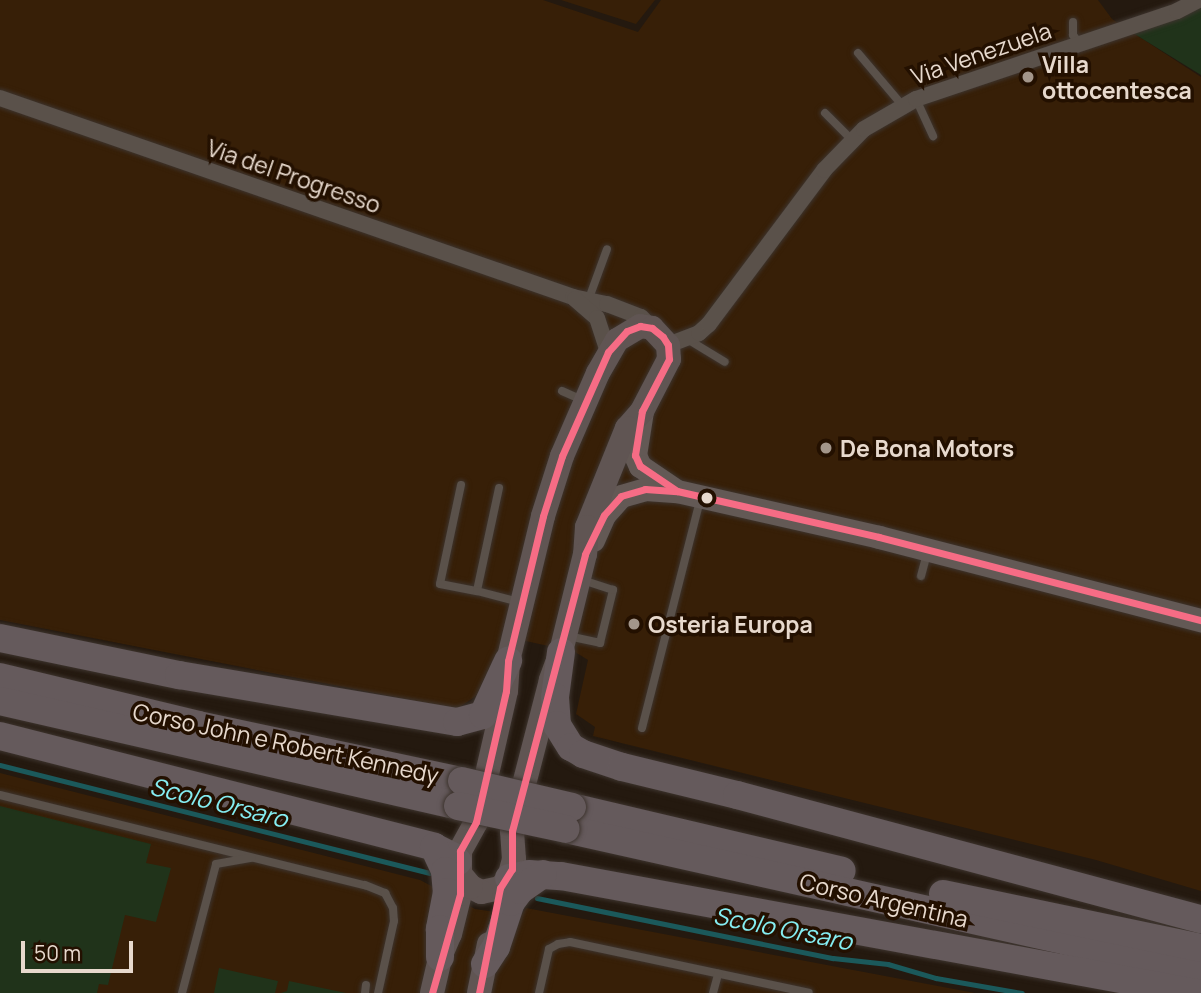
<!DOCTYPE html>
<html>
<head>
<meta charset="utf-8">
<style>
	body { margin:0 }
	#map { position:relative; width:1201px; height:993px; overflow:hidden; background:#24190f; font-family:Manrope,sans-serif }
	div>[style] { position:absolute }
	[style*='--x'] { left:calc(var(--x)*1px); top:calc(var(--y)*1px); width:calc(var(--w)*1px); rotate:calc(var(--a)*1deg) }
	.built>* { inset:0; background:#371f07 }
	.green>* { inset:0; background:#20331a }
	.stream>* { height:4.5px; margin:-2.25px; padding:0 2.25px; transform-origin:2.25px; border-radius:2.25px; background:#1b595b }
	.roads { filter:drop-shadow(0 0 2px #3d342e) drop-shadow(0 0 2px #3d342e) }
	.lane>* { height:8px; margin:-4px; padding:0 4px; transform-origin:4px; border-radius:4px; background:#5a514a }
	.street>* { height:16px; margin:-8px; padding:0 8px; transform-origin:8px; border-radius:8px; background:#5a514a }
	.secondary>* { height:23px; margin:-11.5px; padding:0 11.5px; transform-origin:11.5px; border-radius:11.5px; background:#635955 }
	.primary>* { height:24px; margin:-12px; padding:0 12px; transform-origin:12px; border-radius:12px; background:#605553 }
	.highway>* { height:28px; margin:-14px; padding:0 14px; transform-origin:14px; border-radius:14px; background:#655a5c }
	.bridges { filter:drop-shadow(0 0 2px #3d342e) drop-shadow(0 0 2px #3d342e) }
	.highway-bridge>* { height:28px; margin:-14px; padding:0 14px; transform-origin:14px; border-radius:14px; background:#655a5c }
	.bus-1>* { height:7px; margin:-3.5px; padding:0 3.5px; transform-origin:3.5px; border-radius:3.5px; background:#f66c85 }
	.dots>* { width:19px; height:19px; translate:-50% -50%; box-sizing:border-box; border:4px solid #231000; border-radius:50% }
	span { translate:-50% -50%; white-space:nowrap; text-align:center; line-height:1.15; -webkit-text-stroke:7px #231000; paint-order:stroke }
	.street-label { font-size:23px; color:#e7d9cd }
	.poi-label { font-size:23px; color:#e7d9cd; font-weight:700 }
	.left { translate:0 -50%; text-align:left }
	.water-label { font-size:24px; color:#85edf1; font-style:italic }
	.scale { position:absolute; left:21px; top:941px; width:112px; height:32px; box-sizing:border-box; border:4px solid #e7d9cd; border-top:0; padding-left:9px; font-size:21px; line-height:24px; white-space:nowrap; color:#e7d9cd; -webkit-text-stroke:5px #231000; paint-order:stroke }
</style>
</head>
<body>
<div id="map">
	<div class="built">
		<div style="clip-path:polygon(0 0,543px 0,638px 32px,661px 0,1098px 0,1112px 19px,1201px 77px,1201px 891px,1096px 860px,593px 736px,595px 727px,576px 714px,588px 660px,575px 652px,503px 636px,489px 687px,457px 709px,0 620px)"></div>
		<div style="clip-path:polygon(561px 0,655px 0,636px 24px)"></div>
		<div style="clip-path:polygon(0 773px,420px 880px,475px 909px,521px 916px,526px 908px,975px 993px,0 993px)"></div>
	</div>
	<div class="green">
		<div style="clip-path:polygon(1201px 5px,1201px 75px,1133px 33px)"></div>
		<div style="clip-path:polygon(0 806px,151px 844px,146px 863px,171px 868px,156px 922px,125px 915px,108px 985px,99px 984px,97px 993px,0 993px)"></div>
		<div style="clip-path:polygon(219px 968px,278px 981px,275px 993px,214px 993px)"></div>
		<div style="clip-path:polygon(289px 981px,346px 993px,281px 993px,287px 991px)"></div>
	</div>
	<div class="stream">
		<div style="--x:0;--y:765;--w:443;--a:14.1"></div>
		<div style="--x:537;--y:898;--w:302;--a:11.5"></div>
		<div style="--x:833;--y:958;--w:55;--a:6.2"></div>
		<div style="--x:888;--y:964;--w:50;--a:16.3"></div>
		<div style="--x:936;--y:978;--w:87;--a:9.9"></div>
	</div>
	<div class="roads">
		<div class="lane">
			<div style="--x:1073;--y:22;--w:13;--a:90"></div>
			<div style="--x:1073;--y:35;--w:11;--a:52"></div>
			<div style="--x:858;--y:53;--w:68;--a:49.8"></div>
			<div style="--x:916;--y:99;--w:41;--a:65.3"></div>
			<div style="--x:825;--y:113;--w:38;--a:45"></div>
			<div style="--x:588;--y:301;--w:55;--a:-69.9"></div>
			<div style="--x:687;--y:339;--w:44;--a:31.2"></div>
			<div style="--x:562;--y:391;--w:22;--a:24"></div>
			<div style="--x:461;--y:485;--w:101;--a:102"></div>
			<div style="--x:440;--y:584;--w:38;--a:11"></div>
			<div style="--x:499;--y:488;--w:105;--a:102.1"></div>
			<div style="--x:477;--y:591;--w:43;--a:14.7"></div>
			<div style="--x:921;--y:576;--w:24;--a:-75"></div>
			<div style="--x:568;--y:636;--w:33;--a:12"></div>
			<div style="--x:600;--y:643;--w:55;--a:-76.2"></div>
			<div style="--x:613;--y:590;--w:33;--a:-162"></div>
			<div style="--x:642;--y:728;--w:238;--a:-75.7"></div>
			<div style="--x:0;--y:795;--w:376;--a:13.9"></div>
			<div style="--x:365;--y:885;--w:22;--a:22"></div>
			<div style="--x:385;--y:893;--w:17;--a:62"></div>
			<div style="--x:393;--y:908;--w:13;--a:86"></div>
			<div style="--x:394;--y:921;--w:74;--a:102.5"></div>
			<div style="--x:182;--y:993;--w:133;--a:-75.2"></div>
			<div style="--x:216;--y:864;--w:36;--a:-10"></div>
			<div style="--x:365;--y:993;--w:8;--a:-83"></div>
			<div style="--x:539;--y:993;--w:45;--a:-77.2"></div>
			<div style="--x:549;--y:949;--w:10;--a:-29"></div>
			<div style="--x:558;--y:944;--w:12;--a:-9"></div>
			<div style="--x:570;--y:942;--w:244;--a:12"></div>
			<div style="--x:713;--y:993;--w:20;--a:-75"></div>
		</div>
		<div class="street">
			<div style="--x:0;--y:98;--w:607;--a:19.15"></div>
			<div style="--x:573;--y:297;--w:35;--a:12"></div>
			<div style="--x:607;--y:304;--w:36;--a:21"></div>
			<div style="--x:641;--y:317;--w:16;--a:45"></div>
			<div style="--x:575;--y:299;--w:29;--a:41"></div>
			<div style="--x:597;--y:318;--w:36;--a:72"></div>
			<div style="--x:668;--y:345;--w:33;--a:-21"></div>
			<div style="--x:699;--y:333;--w:13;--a:-42"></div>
			<div style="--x:709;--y:324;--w:192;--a:-53.2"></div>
			<div style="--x:824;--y:170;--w:57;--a:-45.7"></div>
			<div style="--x:864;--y:129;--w:60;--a:-30"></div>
			<div style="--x:916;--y:99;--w:275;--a:-18.6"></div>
			<div style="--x:1177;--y:11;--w:25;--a:-27"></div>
		</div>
		<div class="secondary">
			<div style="--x:642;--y:411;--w:45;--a:99"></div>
			<div style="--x:635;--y:455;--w:12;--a:66"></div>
			<div style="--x:640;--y:466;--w:41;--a:34.1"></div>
			<div style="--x:593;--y:540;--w:27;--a:-66"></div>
			<div style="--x:604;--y:515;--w:25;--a:-48"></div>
			<div style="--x:621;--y:496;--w:25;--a:-16"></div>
			<div style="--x:645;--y:489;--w:32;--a:4"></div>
			<div style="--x:677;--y:491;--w:207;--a:12.8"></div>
			<div style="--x:879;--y:537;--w:333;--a:14.5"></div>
		</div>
		<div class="primary">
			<div style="--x:432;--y:993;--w:37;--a:-77"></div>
			<div style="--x:440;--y:957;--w:25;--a:-67"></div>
			<div style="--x:450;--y:934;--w:41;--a:-76"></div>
			<div style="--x:460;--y:894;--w:43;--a:-90"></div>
			<div style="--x:460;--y:851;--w:33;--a:-61"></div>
			<div style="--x:476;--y:822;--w:134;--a:-77.1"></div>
			<div style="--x:506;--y:691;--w:30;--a:-86"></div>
			<div style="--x:508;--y:661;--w:149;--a:-76.4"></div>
			<div style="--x:543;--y:516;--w:63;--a:-72.4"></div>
			<div style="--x:562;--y:456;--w:90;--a:-66.6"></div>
			<div style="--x:598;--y:373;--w:38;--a:-60"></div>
			<div style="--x:617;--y:340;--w:27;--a:-31"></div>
			<div style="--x:640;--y:326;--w:12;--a:9"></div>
			<div style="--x:652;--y:328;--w:23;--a:47"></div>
			<div style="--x:668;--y:345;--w:14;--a:86"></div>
			<div style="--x:669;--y:359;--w:59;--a:117.4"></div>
			<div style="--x:642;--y:411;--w:23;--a:131"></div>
			<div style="--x:627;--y:428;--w:107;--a:112"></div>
			<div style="--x:587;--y:527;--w:27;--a:94"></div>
			<div style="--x:585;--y:554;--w:101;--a:103.8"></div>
			<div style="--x:561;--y:652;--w:30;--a:110"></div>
			<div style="--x:551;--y:680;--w:156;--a:104.5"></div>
			<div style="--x:512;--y:831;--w:28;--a:86"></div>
			<div style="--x:514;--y:859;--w:20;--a:105"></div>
			<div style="--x:509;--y:878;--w:13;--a:132"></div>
			<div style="--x:500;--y:888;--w:19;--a:168"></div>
			<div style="--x:481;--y:892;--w:11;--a:-153"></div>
			<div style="--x:471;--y:887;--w:16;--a:-130"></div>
			<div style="--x:479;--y:993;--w:50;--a:-78.5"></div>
		</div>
		<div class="highway">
			<div style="--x:0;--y:638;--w:183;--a:11.7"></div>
			<div style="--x:179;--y:675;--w:282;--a:9.6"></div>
			<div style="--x:457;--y:722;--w:27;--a:-15"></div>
			<div style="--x:483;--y:715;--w:60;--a:-65.2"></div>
			<div style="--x:561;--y:652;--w:45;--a:97.6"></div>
			<div style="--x:555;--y:697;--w:28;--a:86"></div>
			<div style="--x:557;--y:725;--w:26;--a:58"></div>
			<div style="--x:571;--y:747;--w:14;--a:30"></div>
			<div style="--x:583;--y:754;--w:41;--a:18.4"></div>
			<div style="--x:622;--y:767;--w:118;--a:13.7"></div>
			<div style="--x:737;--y:795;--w:480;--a:15"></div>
			<div style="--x:0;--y:677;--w:204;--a:13.6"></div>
			<div style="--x:198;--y:725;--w:270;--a:12"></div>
			<div style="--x:0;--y:701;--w:470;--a:12.9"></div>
			<div style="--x:0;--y:736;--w:448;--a:14.3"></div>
			<div style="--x:434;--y:847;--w:20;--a:27"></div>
			<div style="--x:452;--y:856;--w:8;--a:45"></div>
			<div style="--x:572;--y:807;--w:277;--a:13.3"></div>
			<div style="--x:566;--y:829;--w:651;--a:12.61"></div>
			<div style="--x:434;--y:847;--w:26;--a:65"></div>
			<div style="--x:445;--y:871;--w:21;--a:85"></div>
			<div style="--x:447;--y:892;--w:38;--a:101"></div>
			<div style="--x:440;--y:929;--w:28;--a:90"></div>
			<div style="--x:509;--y:878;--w:20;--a:-11"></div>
			<div style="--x:529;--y:874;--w:32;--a:4"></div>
			<div style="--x:561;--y:876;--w:646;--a:10.44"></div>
			<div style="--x:943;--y:894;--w:264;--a:11.8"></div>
			<div style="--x:485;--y:964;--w:20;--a:-57"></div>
			<div style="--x:496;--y:947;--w:47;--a:-71.6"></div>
			<div style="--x:511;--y:902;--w:15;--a:-53"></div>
			<div style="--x:520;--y:890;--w:28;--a:-35"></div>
		</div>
	</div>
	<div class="bridges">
		<div class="highway-bridge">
			<div style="--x:462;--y:781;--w:113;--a:13.3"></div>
			<div style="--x:458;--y:806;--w:110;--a:12"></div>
		</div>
	</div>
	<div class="bus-1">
		<div style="--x:432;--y:993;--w:103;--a:-74.2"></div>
		<div style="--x:460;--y:894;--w:43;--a:-90"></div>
		<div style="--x:460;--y:851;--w:33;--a:-61"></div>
		<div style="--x:476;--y:822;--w:134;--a:-77.1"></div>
		<div style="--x:506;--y:691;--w:30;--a:-86"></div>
		<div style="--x:508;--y:661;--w:149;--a:-76.4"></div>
		<div style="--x:543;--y:516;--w:63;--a:-72.4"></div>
		<div style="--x:562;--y:456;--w:114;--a:-66.1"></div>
		<div style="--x:608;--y:352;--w:28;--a:-48"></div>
		<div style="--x:627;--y:331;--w:14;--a:-21"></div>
		<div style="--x:640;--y:326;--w:12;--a:9"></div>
		<div style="--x:652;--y:328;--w:14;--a:39"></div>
		<div style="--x:663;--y:337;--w:9;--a:58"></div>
		<div style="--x:668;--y:345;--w:14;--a:86"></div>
		<div style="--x:669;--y:359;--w:59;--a:117.4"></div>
		<div style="--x:642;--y:411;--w:45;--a:99"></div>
		<div style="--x:635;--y:455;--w:12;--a:66"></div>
		<div style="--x:640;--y:466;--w:45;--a:34"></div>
		<div style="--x:479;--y:993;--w:107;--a:-78.7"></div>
		<div style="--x:500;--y:888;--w:22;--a:-58"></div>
		<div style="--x:512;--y:869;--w:38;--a:-90"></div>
		<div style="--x:512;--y:831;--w:286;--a:-75.2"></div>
		<div style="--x:585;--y:554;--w:43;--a:-64"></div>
		<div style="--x:604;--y:515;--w:25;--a:-48"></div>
		<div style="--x:621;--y:496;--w:25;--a:-16"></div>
		<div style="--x:645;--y:489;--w:32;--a:4"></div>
		<div style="--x:677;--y:491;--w:207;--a:12.8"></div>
		<div style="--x:879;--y:537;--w:333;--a:14.5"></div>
	</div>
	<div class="dots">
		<div style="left:1028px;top:77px;background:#a3968a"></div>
		<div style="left:826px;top:448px;background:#a3968a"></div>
		<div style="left:707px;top:498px;background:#e7d9cd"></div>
		<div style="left:634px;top:624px;background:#a3968a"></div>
	</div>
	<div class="street-label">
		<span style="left:981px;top:53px;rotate:-19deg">Via Venezuela</span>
		<span style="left:294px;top:176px;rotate:19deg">Via del Progresso</span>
		<span style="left:286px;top:743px;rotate:12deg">Corso John e Robert Kennedy</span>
		<span style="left:884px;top:900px;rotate:13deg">Corso Argentina</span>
	</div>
	<div class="poi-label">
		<span class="left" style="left:1042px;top:77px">Villa<br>ottocentesca</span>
		<span class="left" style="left:840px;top:448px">De Bona Motors</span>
		<span class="left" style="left:648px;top:624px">Osteria Europa</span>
	</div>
	<div class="water-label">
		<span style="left:219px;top:802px;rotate:14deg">Scolo Orsaro</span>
		<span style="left:783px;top:928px;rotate:11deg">Scolo Orsaro</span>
	</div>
	<div class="scale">50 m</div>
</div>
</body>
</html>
